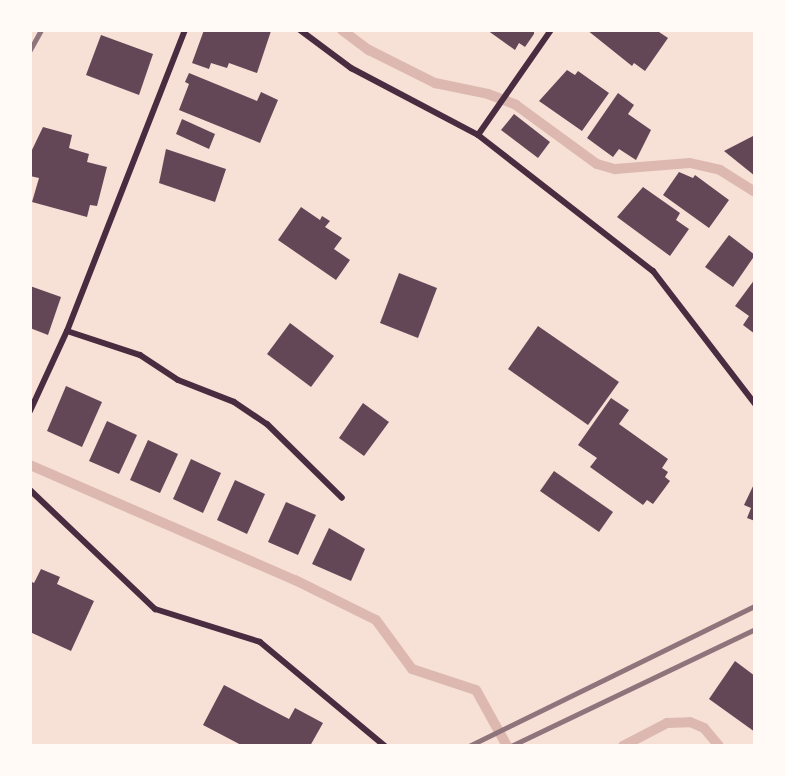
<!DOCTYPE html>
<html>
<head>
<meta charset="utf-8">
<style>
	body { margin:0 }
	#map { position:relative; width:785px; height:776px; overflow:hidden; background:#f7e1d7; font-family:Arial,sans-serif }
	div>[style] { position:absolute }
	[style*='--x'] { left:calc(var(--x)*1px); top:calc(var(--y)*1px); width:calc(var(--w)*1px); rotate:calc(var(--a)*1deg) }
	.stream>* { height:10px; margin:-5px; padding:0 5px; transform-origin:5px; border-radius:5px; background:#dcb8b0 }
	.building>* { inset:0; background:#644757 }
	.minor>* { height:6px; margin:-3px; padding:0 3px; transform-origin:3px; border-radius:3px; background:#4a2c40 }
	.rail>* { height:4.5px; margin:-2.25px; padding:0 2.25px; transform-origin:2.25px; border-radius:2.25px; background:#8f747c }
	span { translate:-50% -50%; white-space:nowrap; text-align:center; line-height:1.15; -webkit-text-stroke:4.5px #fffaf5; paint-order:stroke }
	.frame { position:absolute; inset:0; border:32px solid #fffaf5; pointer-events:none }
</style>
</head>
<body>
<div id="map">
	<div class="stream">
		<div style="--x:342;--y:30;--w:34;--a:37"></div>
		<div style="--x:369;--y:50;--w:74;--a:26.6"></div>
		<div style="--x:435;--y:83;--w:54;--a:11.7"></div>
		<div style="--x:488;--y:94;--w:30;--a:21"></div>
		<div style="--x:516;--y:105;--w:100;--a:36.1"></div>
		<div style="--x:597;--y:164;--w:19;--a:16"></div>
		<div style="--x:615;--y:169;--w:75;--a:-4.6"></div>
		<div style="--x:690;--y:163;--w:31;--a:13"></div>
		<div style="--x:720;--y:170;--w:41;--a:32.2"></div>
		<div style="--x:30;--y:465;--w:289;--a:23.5"></div>
		<div style="--x:295;--y:580;--w:90;--a:26.3"></div>
		<div style="--x:376;--y:620;--w:61;--a:53.7"></div>
		<div style="--x:412;--y:669;--w:67;--a:18.2"></div>
		<div style="--x:476;--y:690;--w:64;--a:61"></div>
		<div style="--x:623;--y:746;--w:50;--a:-27.6"></div>
		<div style="--x:667;--y:723;--w:23;--a:-2"></div>
		<div style="--x:690;--y:722;--w:15;--a:23"></div>
		<div style="--x:704;--y:728;--w:23;--a:50"></div>
	</div>
	<div class="building">
		<div style="clip-path:polygon(204px 30px,271px 31px,257px 73px,229px 63px,227px 68px,211px 63px,209px 69px,192px 63px)"></div>
		<div style="clip-path:polygon(487px 30px,534px 30px,534px 34px,525px 47px,519px 43px,515px 50px)"></div>
		<div style="clip-path:polygon(587px 30px,656px 30px,668px 38px,645px 71px,634px 63px,632px 66px)"></div>
		<div style="clip-path:polygon(101px 35px,153px 54px,139px 95px,86px 75px)"></div>
		<div style="clip-path:polygon(567px 70px,575px 75px,578px 71px,609px 93px,582px 131px,539px 101px)"></div>
		<div style="clip-path:polygon(189px 73px,257px 101px,261px 92px,278px 100px,260px 143px,179px 110px,189px 84px,185px 82px)"></div>
		<div style="clip-path:polygon(618px 93px,634px 105px,628px 114px,651px 130px,636px 160px,619px 149px,613px 157px,587px 138px)"></div>
		<div style="clip-path:polygon(514px 114px,550px 142px,538px 158px,501px 130px)"></div>
		<div style="clip-path:polygon(182px 119px,215px 134px,209px 149px,176px 134px)"></div>
		<div style="clip-path:polygon(43px 127px,72px 135px,69px 148px,89px 154px,87px 162px,107px 167px,97px 206px,90px 205px,87px 217px,32px 202px,39px 178px,30px 176px,30px 154px)"></div>
		<div style="clip-path:polygon(755px 135px,755px 176px,724px 151px)"></div>
		<div style="clip-path:polygon(166px 149px,226px 169px,215px 202px,159px 183px)"></div>
		<div style="clip-path:polygon(679px 172px,693px 178px,695px 175px,729px 200px,709px 228px,663px 195px)"></div>
		<div style="clip-path:polygon(643px 187px,680px 213px,676px 220px,689px 229px,670px 256px,617px 217px)"></div>
		<div style="clip-path:polygon(301px 207px,320px 220px,322px 216px,330px 221px,325px 227px,342px 238px,334px 249px,350px 260px,336px 280px,278px 240px)"></div>
		<div style="clip-path:polygon(729px 235px,755px 255px,733px 287px,705px 267px)"></div>
		<div style="clip-path:polygon(399px 273px,437px 288px,418px 338px,380px 323px)"></div>
		<div style="clip-path:polygon(755px 279px,755px 334px,743px 325px,749px 316px,735px 306px)"></div>
		<div style="clip-path:polygon(30px 286px,61px 297px,48px 335px,30px 328px)"></div>
		<div style="clip-path:polygon(290px 323px,334px 356px,311px 387px,267px 354px)"></div>
		<div style="clip-path:polygon(538px 326px,619px 382px,588px 425px,508px 369px)"></div>
		<div style="clip-path:polygon(66px 386px,102px 402px,82px 447px,47px 431px)"></div>
		<div style="clip-path:polygon(611px 398px,629px 410px,619px 424px,668px 459px,662px 468px,668px 472px,665px 477px,670px 481px,653px 504px,647px 500px,643px 505px,590px 467px,597px 458px,578px 445px)"></div>
		<div style="clip-path:polygon(363px 403px,389px 422px,364px 456px,339px 438px)"></div>
		<div style="clip-path:polygon(107px 421px,137px 435px,119px 474px,89px 461px)"></div>
		<div style="clip-path:polygon(148px 440px,178px 454px,160px 493px,130px 480px)"></div>
		<div style="clip-path:polygon(191px 459px,221px 473px,203px 513px,173px 499px)"></div>
		<div style="clip-path:polygon(554px 471px,613px 512px,599px 532px,540px 491px)"></div>
		<div style="clip-path:polygon(235px 480px,265px 494px,247px 534px,217px 520px)"></div>
		<div style="clip-path:polygon(755px 482px,755px 521px,747px 518px,751px 508px,744px 505px)"></div>
		<div style="clip-path:polygon(286px 502px,316px 515px,298px 555px,268px 542px)"></div>
		<div style="clip-path:polygon(329px 528px,365px 549px,351px 581px,312px 564px)"></div>
		<div style="clip-path:polygon(41px 569px,60px 577px,57px 584px,94px 601px,71px 651px,30px 632px,30px 581px,34px 583px)"></div>
		<div style="clip-path:polygon(735px 661px,755px 676px,755px 732px,709px 699px)"></div>
		<div style="clip-path:polygon(224px 685px,289px 719px,295px 708px,323px 723px,310px 746px,243px 746px,203px 725px)"></div>
	</div>
	<div class="minor">
		<div style="--x:300;--y:30;--w:64;--a:36.7"></div>
		<div style="--x:351;--y:68;--w:144;--a:27.8"></div>
		<div style="--x:478;--y:135;--w:222;--a:37.9"></div>
		<div style="--x:653;--y:271;--w:168;--a:52.5"></div>
		<div style="--x:478;--y:135;--w:128;--a:-55.2"></div>
		<div style="--x:67;--y:331;--w:77;--a:18.2"></div>
		<div style="--x:140;--y:355;--w:45;--a:33.3"></div>
		<div style="--x:178;--y:380;--w:60;--a:21.4"></div>
		<div style="--x:234;--y:402;--w:40;--a:34"></div>
		<div style="--x:267;--y:424;--w:105;--a:44.6"></div>
		<div style="--x:30;--y:411;--w:88;--a:-65.2"></div>
		<div style="--x:67;--y:331;--w:323;--a:-68.6"></div>
		<div style="--x:30;--y:490;--w:173;--a:43.6"></div>
		<div style="--x:155;--y:609;--w:110;--a:17.4"></div>
		<div style="--x:260;--y:642;--w:163;--a:39.8"></div>
	</div>
	<div class="rail">
		<div style="--x:30;--y:50;--w:23;--a:-61"></div>
		<div style="--x:469;--y:746;--w:318;--a:-26.1"></div>
		<div style="--x:511;--y:746;--w:271;--a:-25.6"></div>
	</div>
	<div class="frame"></div>
</div>
</body>
</html>
